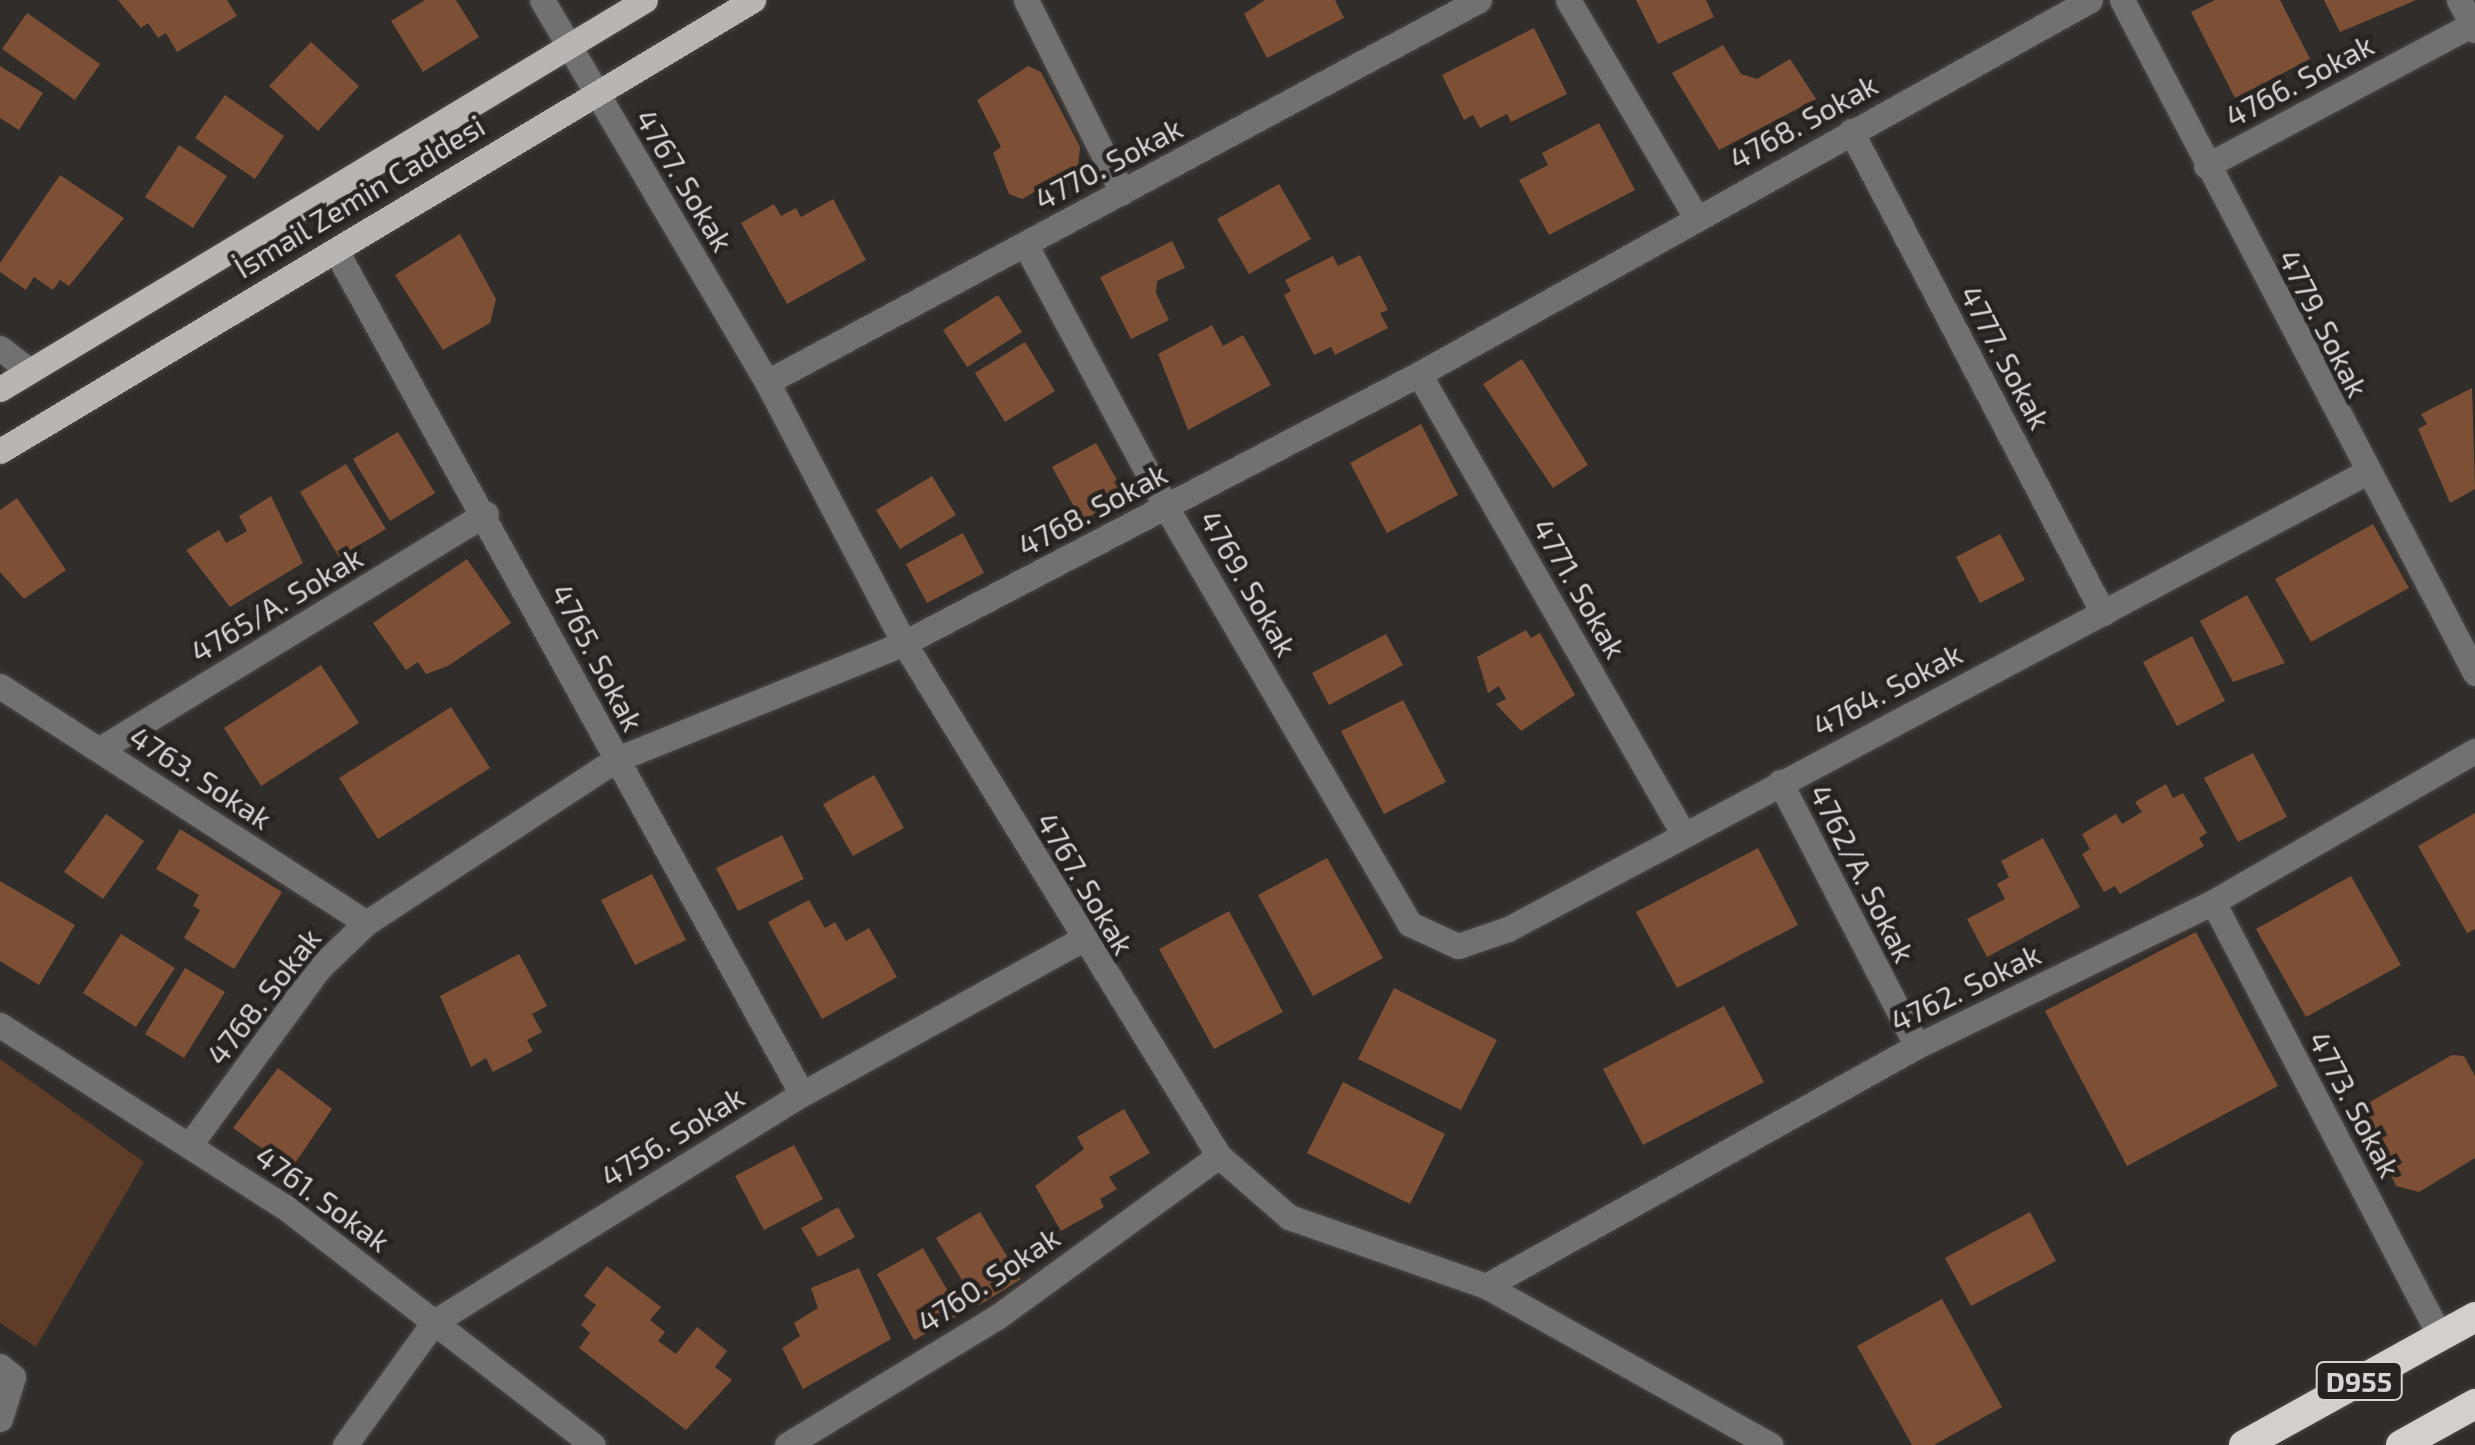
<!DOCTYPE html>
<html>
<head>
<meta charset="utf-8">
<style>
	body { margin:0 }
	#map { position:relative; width:2475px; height:1445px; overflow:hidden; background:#312d2b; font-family:"Exo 2",sans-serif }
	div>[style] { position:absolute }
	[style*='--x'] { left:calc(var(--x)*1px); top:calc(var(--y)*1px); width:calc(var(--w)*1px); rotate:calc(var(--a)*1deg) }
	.green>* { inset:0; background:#5f3c27 }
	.building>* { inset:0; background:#7d5036 }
	.roads { filter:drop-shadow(0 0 2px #4c4846) drop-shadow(0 0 2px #4c4846) }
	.minor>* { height:25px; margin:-12.5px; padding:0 12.5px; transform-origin:12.5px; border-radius:12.5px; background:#737170 }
	.major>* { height:25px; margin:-12.5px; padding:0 12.5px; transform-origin:12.5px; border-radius:12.5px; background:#b9b5b3 }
	.highway>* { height:30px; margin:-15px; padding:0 15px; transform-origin:15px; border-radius:15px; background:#d4cfcd }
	span { translate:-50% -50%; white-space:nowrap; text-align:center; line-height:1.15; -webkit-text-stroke:9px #272321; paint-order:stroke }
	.shield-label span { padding:2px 8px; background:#272321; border:2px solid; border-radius:8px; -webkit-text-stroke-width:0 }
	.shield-label { font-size:28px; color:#d7d4d3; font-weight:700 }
	.street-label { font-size:30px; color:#d7d4d3 }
</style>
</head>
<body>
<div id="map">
	<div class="green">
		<div style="clip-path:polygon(0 1059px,144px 1162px,36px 1347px,0 1323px)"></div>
	</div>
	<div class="building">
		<div style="clip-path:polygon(118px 0,227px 0,237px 16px,177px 52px,166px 33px,158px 38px,148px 23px,141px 28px)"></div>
		<div style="clip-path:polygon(425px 0,456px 0,479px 37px,423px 72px,391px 21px)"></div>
		<div style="clip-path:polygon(1265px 0,1335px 0,1344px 18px,1267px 58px,1244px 14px)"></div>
		<div style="clip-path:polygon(1636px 0,1706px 0,1714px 17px,1658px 44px)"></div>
		<div style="clip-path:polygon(2215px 0,2280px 0,2310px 59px,2235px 98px,2191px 12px)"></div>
		<div style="clip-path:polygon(2324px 0,2416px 0,2340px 32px)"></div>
		<div style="clip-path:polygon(27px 13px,100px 64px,75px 100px,2px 49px)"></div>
		<div style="clip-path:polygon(1534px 28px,1567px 94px,1511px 122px,1507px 114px,1480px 128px,1473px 115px,1464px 120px,1442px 75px)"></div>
		<div style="clip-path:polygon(311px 42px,359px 86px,318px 131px,269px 86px)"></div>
		<div style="clip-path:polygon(1723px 45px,1741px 74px,1757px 79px,1790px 59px,1816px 99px,1719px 150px,1672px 73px)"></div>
		<div style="clip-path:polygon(0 66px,43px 93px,19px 130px,0 118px)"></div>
		<div style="clip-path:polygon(1028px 66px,1041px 72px,1080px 147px,1078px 167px,1022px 199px,1009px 194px,993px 153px,1001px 147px,977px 100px)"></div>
		<div style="clip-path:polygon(225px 95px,284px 136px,255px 179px,195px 138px)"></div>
		<div style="clip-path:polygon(1599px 123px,1635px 190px,1549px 235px,1519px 180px,1548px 165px,1542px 153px)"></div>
		<div style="clip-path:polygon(179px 145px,227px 176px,193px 228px,145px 197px)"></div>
		<div style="clip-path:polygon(60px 175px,124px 218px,69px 286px,60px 280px,53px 290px,34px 277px,26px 290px,0 272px,0 263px)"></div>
		<div style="clip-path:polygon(1279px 184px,1311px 239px,1249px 274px,1217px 219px)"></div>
		<div style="clip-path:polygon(833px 199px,866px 260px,787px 304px,741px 223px,774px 204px,781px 216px,796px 208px,801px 217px)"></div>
		<div style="clip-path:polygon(460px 234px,496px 299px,490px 323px,443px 350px,395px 275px)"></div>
		<div style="clip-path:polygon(1172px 241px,1185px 268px,1157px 281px,1156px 293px,1169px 320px,1131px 339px,1100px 277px)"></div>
		<div style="clip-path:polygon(1360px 255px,1388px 310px,1380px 313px,1388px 328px,1335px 355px,1331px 347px,1314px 355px,1284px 295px,1291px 291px,1285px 280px,1333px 256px,1338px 266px)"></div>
		<div style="clip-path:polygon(998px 295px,1022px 332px,967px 367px,943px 330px)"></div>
		<div style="clip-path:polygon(1212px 325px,1223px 346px,1243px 335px,1271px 385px,1188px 430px,1158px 354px)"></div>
		<div style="clip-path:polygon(1025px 342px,1055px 391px,1005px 422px,975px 373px)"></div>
		<div style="clip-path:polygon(1522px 359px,1588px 465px,1553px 488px,1483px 384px)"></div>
		<div style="clip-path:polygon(2472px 388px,2475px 489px,2450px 503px,2418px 429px,2427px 424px,2421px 414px)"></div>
		<div style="clip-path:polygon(1421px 424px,1458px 495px,1387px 533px,1350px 463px)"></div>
		<div style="clip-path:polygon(398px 432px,435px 493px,390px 521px,353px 459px)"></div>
		<div style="clip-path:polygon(1096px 443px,1126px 496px,1082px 521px,1052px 467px)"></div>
		<div style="clip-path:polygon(346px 464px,386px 529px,339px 557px,300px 492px)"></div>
		<div style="clip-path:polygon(932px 476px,956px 515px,900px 549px,876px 510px)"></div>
		<div style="clip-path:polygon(271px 496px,303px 563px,230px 607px,186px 550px,219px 530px,226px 543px,247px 531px,239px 516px)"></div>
		<div style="clip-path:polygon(17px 498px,66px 570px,24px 599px,0 572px,0 510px)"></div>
		<div style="clip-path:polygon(2373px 524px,2409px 588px,2311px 642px,2275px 579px)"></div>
		<div style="clip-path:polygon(963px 533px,984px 573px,927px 603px,906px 564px)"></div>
		<div style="clip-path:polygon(2000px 534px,2025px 580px,1980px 603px,1956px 557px)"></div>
		<div style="clip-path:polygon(467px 559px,511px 623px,448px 666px,426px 674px,418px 662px,406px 670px,373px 623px)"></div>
		<div style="clip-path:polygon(2247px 595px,2285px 663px,2233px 682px,2200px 621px)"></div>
		<div style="clip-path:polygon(1526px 630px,1531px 638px,1540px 633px,1575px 695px,1521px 731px,1496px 704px,1506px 699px,1499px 686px,1488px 693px,1477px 657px)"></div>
		<div style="clip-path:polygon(1386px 634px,1403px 665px,1329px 705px,1312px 673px)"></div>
		<div style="clip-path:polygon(2192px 636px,2225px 701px,2177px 726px,2143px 662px)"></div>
		<div style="clip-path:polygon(321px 665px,359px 723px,261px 786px,224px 728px)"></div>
		<div style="clip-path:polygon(1403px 700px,1446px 782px,1384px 814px,1341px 731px)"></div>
		<div style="clip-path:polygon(451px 707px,490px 768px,378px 839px,339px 778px)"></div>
		<div style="clip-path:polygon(2253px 753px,2287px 817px,2238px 842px,2204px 778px)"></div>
		<div style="clip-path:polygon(874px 775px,904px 828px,853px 856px,823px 804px)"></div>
		<div style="clip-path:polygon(2166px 784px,2173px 798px,2183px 793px,2207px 833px,2199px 838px,2204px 846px,2120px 894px,2115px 886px,2104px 892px,2082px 854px,2090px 849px,2082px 834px,2116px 814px,2122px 824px,2142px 812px,2135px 802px)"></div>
		<div style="clip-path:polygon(2475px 813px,2475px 929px,2467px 933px,2418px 846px)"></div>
		<div style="clip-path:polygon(106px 814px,144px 841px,103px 899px,64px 872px)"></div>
		<div style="clip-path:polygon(180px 829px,282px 892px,234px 969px,184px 938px,200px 910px,193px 906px,199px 895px,156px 869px)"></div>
		<div style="clip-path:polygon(782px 835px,804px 879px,738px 911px,716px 868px)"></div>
		<div style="clip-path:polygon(2043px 838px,2080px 907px,1987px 957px,1967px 919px,2005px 899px,1997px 884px,2009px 877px,2001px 861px)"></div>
		<div style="clip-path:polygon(1758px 848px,1798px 925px,1677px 988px,1636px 912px)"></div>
		<div style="clip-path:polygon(1327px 858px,1383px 958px,1313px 996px,1258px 895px)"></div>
		<div style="clip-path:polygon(652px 874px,686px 940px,635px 965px,601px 900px)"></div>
		<div style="clip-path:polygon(2351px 876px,2401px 965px,2306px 1017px,2256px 929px)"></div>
		<div style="clip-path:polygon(0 881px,75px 925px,39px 985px,0 961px)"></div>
		<div style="clip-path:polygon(809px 900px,825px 928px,835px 922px,846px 941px,869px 928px,897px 977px,822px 1019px,768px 922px)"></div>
		<div style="clip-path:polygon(1229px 911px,1283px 1012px,1214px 1049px,1159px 949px)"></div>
		<div style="clip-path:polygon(2196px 932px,2278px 1086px,2127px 1166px,2045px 1011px)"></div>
		<div style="clip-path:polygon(121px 934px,175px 968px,136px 1027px,83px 993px)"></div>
		<div style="clip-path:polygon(519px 954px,547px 1006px,532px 1014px,542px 1032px,527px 1040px,533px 1051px,493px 1072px,486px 1058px,471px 1067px,440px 996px)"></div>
		<div style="clip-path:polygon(185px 968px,225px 992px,184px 1058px,145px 1034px)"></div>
		<div style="clip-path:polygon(1394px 988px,1497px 1040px,1461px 1110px,1358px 1059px)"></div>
		<div style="clip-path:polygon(1724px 1006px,1764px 1082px,1643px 1145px,1603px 1069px)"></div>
		<div style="clip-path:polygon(2452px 1055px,2464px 1056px,2475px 1076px,2475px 1158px,2419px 1192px,2396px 1186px,2361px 1107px)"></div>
		<div style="clip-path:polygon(278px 1068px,332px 1109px,291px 1169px,233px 1128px)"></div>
		<div style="clip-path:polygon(1343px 1082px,1445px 1134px,1410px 1204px,1307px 1153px)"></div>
		<div style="clip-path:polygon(1124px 1109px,1150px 1153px,1109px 1177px,1117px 1189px,1100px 1199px,1104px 1207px,1061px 1231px,1035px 1186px,1084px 1149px,1077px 1137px)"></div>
		<div style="clip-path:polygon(794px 1145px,823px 1199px,764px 1230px,735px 1176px)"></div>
		<div style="clip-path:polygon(838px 1207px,855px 1237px,818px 1257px,801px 1228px)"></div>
		<div style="clip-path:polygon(980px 1212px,1021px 1279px,978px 1306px,936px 1238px)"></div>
		<div style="clip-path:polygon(2030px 1212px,2056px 1261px,1971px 1306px,1945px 1258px)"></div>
		<div style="clip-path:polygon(923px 1248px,961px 1314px,914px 1340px,877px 1274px)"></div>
		<div style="clip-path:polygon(607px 1266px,661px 1307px,650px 1320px,665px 1332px,658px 1341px,676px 1354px,697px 1327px,727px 1351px,715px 1367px,732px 1380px,686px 1430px,579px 1348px,590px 1333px,581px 1325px,596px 1305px,584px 1296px)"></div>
		<div style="clip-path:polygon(859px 1268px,891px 1339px,803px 1389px,782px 1348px,800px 1336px,794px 1323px,818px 1308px,811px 1288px)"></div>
		<div style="clip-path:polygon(1942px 1299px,2002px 1407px,1934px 1445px,1912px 1445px,1857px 1346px)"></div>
	</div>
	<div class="roads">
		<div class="minor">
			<div style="--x:542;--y:0;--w:443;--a:59.5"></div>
			<div style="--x:767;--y:382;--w:295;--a:62.3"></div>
			<div style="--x:904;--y:643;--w:602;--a:58.45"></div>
			<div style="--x:1219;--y:1156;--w:93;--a:41.1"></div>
			<div style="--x:1289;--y:1217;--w:209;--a:19.3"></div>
			<div style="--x:1486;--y:1286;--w:326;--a:29.2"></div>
			<div style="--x:1026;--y:0;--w:215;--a:63.4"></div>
			<div style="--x:1568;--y:0;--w:252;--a:59.5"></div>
			<div style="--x:2122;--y:0;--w:760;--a:62.32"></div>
			<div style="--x:2459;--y:0;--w:34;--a:62"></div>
			<div style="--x:1851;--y:131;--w:544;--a:62.4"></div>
			<div style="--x:2206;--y:166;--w:305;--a:-28"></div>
			<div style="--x:1025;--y:244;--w:298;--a:61.8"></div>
			<div style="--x:1166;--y:507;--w:483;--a:59.7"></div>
			<div style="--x:1410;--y:924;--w:53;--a:24.6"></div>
			<div style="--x:1458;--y:946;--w:53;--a:-18.8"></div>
			<div style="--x:1508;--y:929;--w:971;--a:-28.02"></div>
			<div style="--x:336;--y:251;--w:963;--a:61.07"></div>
			<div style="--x:0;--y:348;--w:36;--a:38"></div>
			<div style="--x:1419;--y:374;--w:532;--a:60.11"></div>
			<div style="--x:767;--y:382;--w:808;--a:-28.21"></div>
			<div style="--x:0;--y:686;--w:436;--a:32.9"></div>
			<div style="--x:100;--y:749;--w:452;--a:-31.4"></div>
			<div style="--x:1780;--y:782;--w:297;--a:62.6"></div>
			<div style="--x:2213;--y:902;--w:490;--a:62.4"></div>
			<div style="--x:0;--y:1025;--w:338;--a:32.6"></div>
			<div style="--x:285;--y:1207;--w:389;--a:37.7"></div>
			<div style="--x:191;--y:1143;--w:217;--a:-53.8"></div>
			<div style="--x:319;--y:968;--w:65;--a:-43.8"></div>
			<div style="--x:366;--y:923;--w:298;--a:-33.2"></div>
			<div style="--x:615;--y:760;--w:312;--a:-22"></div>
			<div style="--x:904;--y:643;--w:581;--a:-27.58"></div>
			<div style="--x:1419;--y:374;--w:768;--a:-29.13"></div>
			<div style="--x:1486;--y:1286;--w:493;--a:-29.1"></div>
			<div style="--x:1917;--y:1046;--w:329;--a:-25.9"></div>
			<div style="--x:2213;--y:902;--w:302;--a:-30"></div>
			<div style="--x:0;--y:1366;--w:17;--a:40"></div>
			<div style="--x:13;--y:1377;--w:44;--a:107.2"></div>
			<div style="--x:345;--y:1445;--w:152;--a:-54.1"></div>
			<div style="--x:434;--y:1322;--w:433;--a:-31.8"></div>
			<div style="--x:802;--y:1094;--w:319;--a:-28.9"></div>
			<div style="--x:787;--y:1445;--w:246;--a:-31.4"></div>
			<div style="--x:997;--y:1317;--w:274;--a:-36"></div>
		</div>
		<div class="major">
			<div style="--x:0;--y:389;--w:753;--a:-31.09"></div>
			<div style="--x:0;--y:451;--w:878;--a:-30.92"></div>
		</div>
		<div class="highway">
			<div style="--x:2244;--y:1445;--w:264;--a:-29"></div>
			<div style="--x:2401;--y:1445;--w:85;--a:-29"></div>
		</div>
	</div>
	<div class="shield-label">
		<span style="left:2359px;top:1381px">D955</span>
	</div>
	<div class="street-label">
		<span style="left:2299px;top:80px;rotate:-28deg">4766. Sokak</span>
		<span style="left:1803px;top:121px;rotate:-29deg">4768. Sokak</span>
		<span style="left:1108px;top:163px;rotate:-28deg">4770. Sokak</span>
		<span style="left:685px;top:180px;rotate:59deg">4767. Sokak</span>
		<span style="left:359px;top:196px;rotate:-31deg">İsmail Zemin Caddesi</span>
		<span style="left:2324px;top:323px;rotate:63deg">4779. Sokak</span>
		<span style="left:2006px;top:357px;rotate:62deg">4777. Sokak</span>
		<span style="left:1092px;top:509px;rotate:-28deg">4768. Sokak</span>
		<span style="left:1249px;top:583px;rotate:60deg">4769. Sokak</span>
		<span style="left:1580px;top:588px;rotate:60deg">4771. Sokak</span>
		<span style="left:276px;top:604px;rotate:-31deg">4765/A. Sokak</span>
		<span style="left:598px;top:657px;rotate:62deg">4765. Sokak</span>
		<span style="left:1887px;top:689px;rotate:-28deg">4764. Sokak</span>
		<span style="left:201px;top:777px;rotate:33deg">4763. Sokak</span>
		<span style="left:1863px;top:873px;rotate:63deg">4762/A. Sokak</span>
		<span style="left:1086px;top:883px;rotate:59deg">4767. Sokak</span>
		<span style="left:1965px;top:987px;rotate:-26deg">4762. Sokak</span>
		<span style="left:263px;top:996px;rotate:-52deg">4768. Sokak</span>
		<span style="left:2355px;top:1104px;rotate:62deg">4773. Sokak</span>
		<span style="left:672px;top:1136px;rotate:-32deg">4756. Sokak</span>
		<span style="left:323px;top:1198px;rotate:36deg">4761. Sokak</span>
		<span style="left:988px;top:1279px;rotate:-34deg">4760. Sokak</span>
	</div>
</div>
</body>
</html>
